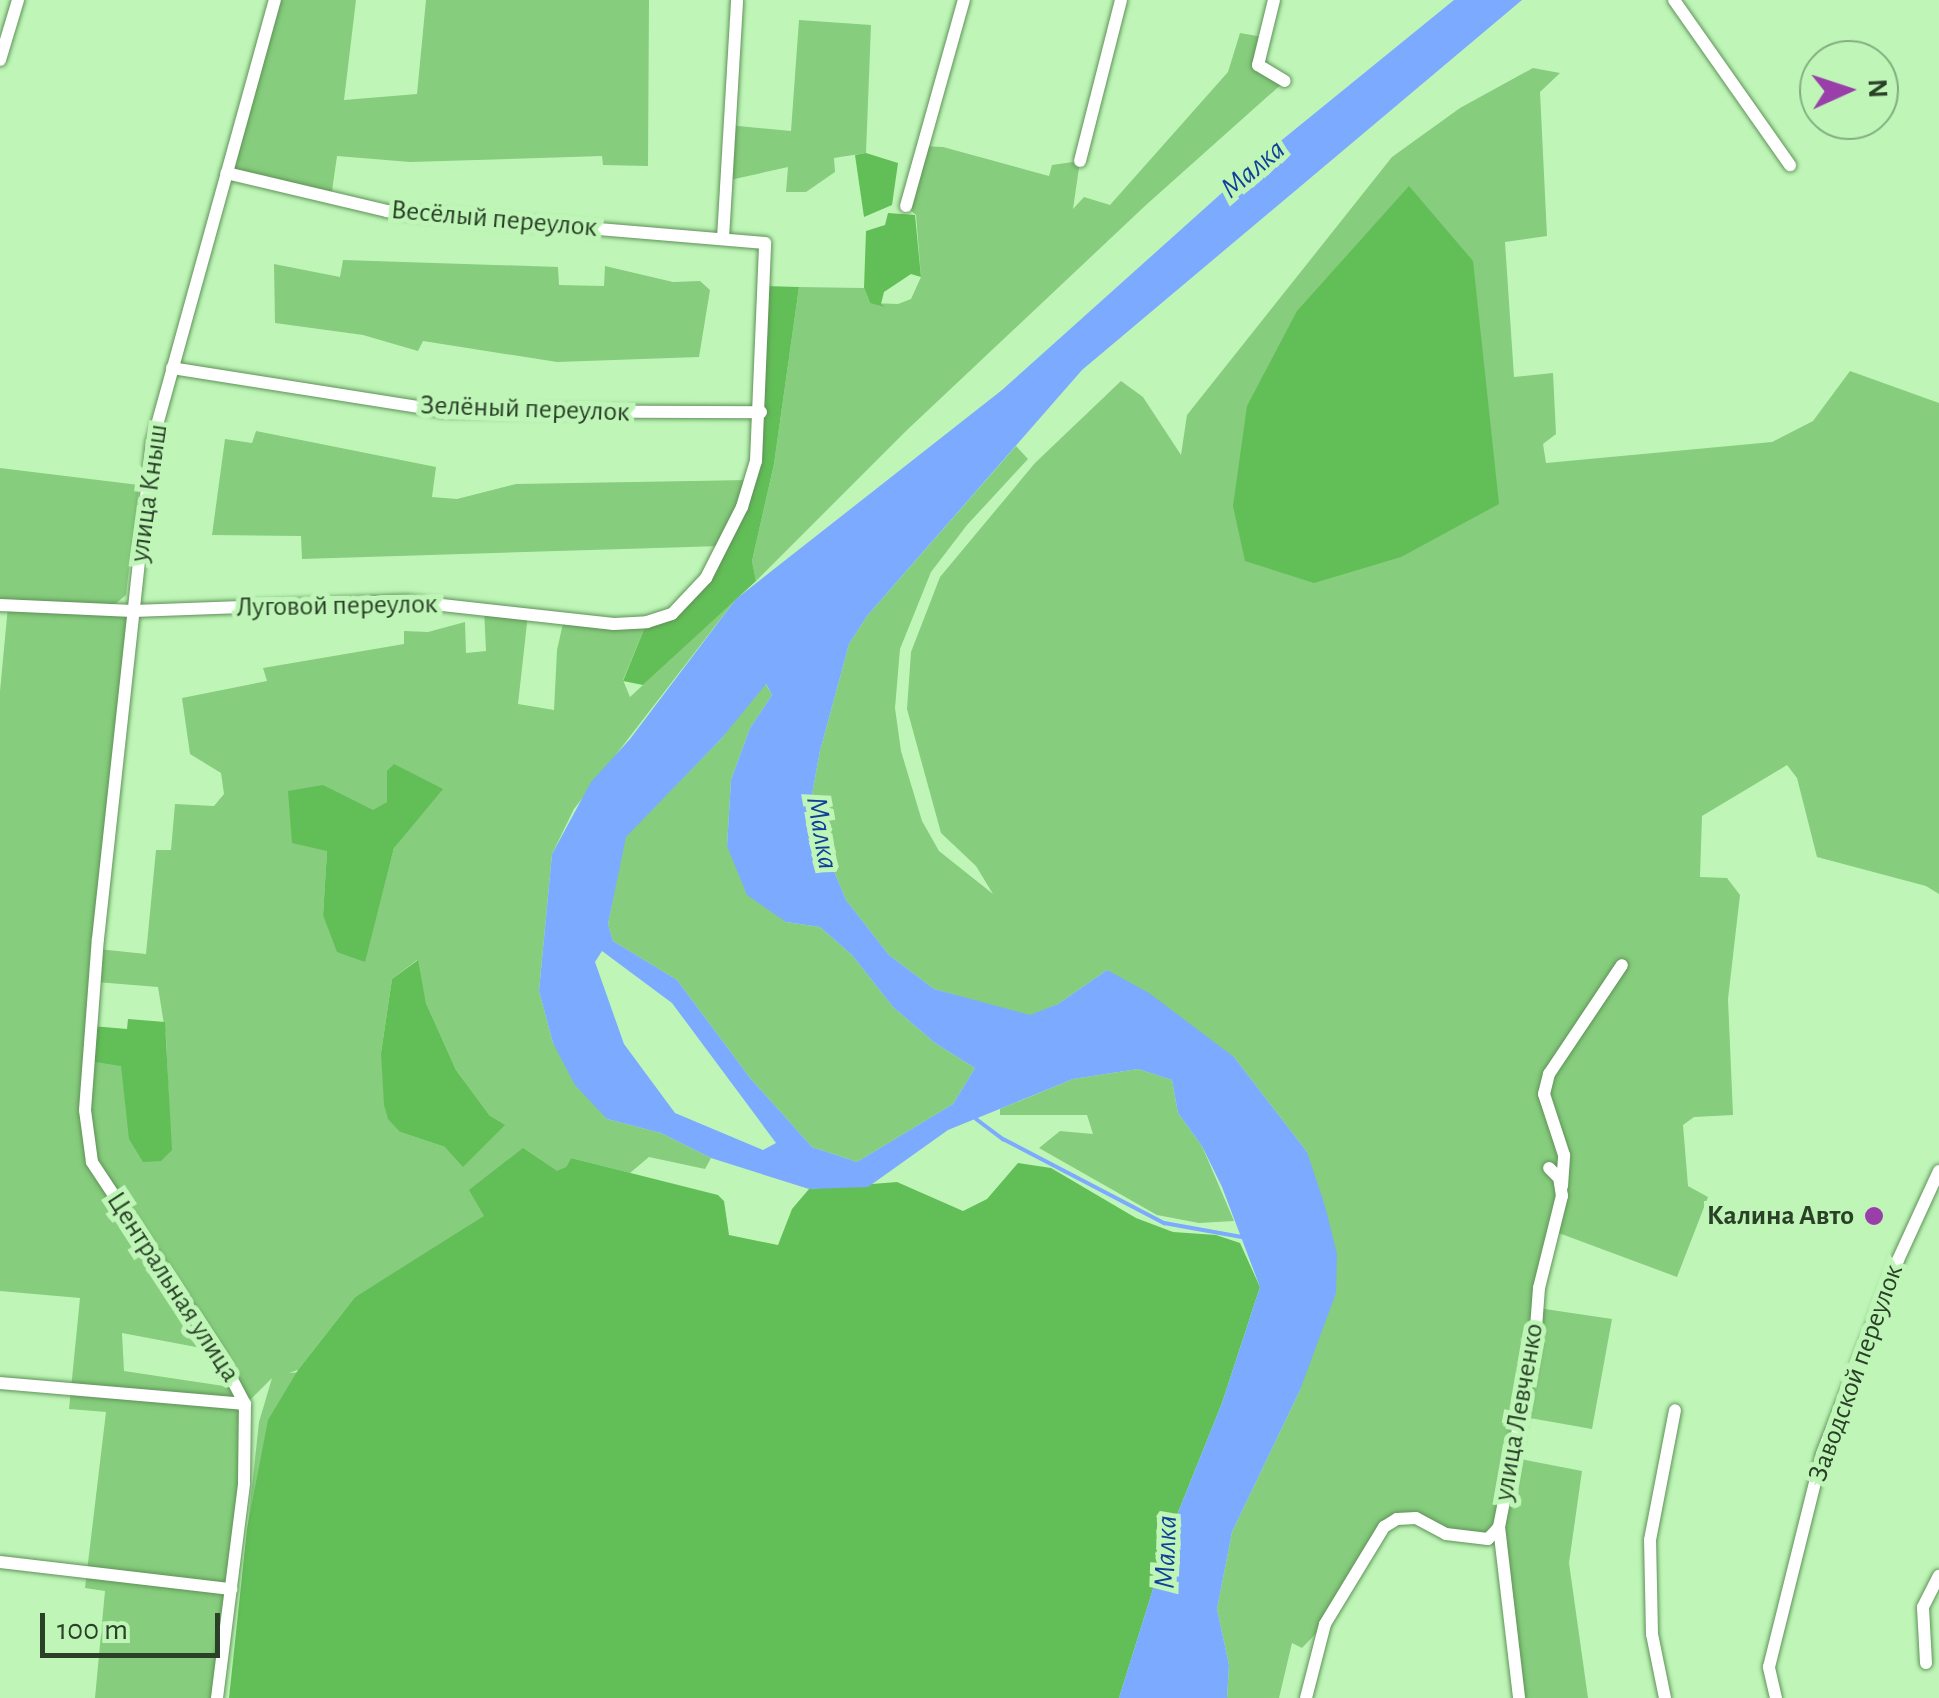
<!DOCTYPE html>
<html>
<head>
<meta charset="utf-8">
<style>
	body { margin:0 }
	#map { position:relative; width:1939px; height:1698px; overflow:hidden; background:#bff6b8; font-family:"Alegreya Sans",sans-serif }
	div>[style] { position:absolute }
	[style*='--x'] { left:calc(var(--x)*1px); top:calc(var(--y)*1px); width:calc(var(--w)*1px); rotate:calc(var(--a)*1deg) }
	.green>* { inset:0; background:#86cd7d }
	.forest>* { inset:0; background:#62be57 }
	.water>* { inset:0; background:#7caaff }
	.stream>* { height:4px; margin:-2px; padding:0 2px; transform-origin:2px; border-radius:2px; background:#7caaff }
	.roads { filter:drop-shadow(0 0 2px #5f9258) drop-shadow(0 0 2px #5f9258) }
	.minor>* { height:12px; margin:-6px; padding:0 6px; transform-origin:6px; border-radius:6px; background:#fff }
	.dots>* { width:28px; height:28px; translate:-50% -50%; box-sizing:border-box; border:5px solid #bff6b8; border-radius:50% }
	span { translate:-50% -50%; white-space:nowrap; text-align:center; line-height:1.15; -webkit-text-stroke:10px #bff6b8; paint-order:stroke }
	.street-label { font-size:28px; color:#2a4027 }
	.poi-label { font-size:28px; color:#2a4027; font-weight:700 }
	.right { translate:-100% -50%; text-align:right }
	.water-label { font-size:30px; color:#11409b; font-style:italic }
	.north { position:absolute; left:1799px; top:40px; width:100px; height:100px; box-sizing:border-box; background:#bff6b8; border:2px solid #83ad7e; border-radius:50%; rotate:87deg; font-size:28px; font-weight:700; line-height:40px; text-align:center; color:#2a4027 }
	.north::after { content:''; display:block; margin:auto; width:35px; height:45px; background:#9a3fa9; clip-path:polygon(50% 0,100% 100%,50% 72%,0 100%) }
	.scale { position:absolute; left:40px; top:1613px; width:180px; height:45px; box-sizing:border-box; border:5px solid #2a4027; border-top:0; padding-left:12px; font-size:30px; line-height:35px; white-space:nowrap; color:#2a4027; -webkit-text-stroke:8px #bff6b8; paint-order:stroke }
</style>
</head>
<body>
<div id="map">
	<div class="green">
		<div style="clip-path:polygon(275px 0,356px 0,344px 100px,417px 94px,426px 0,649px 0,648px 166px,603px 165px,602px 156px,410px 162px,337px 156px,331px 198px,226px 173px)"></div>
		<div style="clip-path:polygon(799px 20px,871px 25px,866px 153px,834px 158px,835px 172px,806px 192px,786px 192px,788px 167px,730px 180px,728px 125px,791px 131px)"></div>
		<div style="clip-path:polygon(1240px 33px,1263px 37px,1258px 65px,1285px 81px,1146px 205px,906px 431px,756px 581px,752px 561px,774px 464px,799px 287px,864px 288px,870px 303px,898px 304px,911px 299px,921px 277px,916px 215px,906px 206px,923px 146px,943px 147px,1049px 176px,1052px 165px,1080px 161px,1073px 209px,1084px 197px,1110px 205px,1228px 72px)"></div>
		<div style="clip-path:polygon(1533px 68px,1560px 73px,1540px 92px,1547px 236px,1505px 242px,1514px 377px,1553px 373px,1556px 434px,1543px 444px,1546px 463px,1772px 442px,1813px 421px,1850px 371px,1939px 403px,1939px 894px,1926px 886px,1817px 857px,1797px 778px,1787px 765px,1702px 816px,1700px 877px,1727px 878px,1740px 895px,1728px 999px,1733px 1115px,1694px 1117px,1683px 1125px,1688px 1186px,1708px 1197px,1677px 1277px,1556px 1232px,1538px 1308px,1612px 1319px,1592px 1429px,1518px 1416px,1510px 1457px,1582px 1471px,1569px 1563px,1588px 1698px,1519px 1698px,1499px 1529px,1488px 1539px,1397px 1519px,1325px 1624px,1302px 1648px,1292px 1643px,1279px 1698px,1227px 1698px,1229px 1665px,1217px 1609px,1232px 1532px,1300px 1390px,1307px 1152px,1234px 1057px,1107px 970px,1058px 1004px,1030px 1016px,934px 989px,889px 955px,846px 900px,809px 811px,820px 751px,849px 644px,867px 616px,1016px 446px,1028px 459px,967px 525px,931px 572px,900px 649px,895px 708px,901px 751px,922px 821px,939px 851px,993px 894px,976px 866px,941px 833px,907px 709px,911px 652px,940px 577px,1035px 463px,1121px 381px,1143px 397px,1181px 455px,1187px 415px,1392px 157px,1460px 108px)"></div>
		<div style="clip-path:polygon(343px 260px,558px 267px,559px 285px,604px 286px,605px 266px,673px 282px,700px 281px,710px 290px,699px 357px,557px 362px,423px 341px,418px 351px,363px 335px,275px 323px,274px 264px,340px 277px)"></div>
		<div style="clip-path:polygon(256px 431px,436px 467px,432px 497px,457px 499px,516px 484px,750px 480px,722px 546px,302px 559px,301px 536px,212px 535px,225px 439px,252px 443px)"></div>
		<div style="clip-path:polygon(0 468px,139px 485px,126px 595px,114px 605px,0 599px)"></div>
		<div style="clip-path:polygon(evenodd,736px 599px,574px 809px,552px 854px,539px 991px,553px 1043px,607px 1119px,661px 1133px,711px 1158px,705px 1169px,649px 1157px,630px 1173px,571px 1158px,566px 1167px,355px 1297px,298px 1370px,289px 1373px,316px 1371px,242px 1579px,259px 1422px,272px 1378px,246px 1404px,217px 1698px,95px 1698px,105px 1591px,85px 1588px,106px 1412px,69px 1409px,80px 1298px,0 1291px,0 691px,8px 606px,133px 611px,98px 949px,146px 954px,156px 850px,171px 850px,175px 804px,214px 806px,224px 794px,221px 773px,190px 754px,182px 698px,267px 681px,263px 668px,404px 644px,404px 631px,428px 632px,465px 622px,466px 653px,486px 651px,484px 609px,528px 614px,518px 704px,554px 710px,557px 650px,564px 619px,647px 622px,623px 680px,630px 697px,736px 599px,387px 771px,406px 831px,394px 848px,364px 962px,323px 915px,327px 851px,387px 802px,387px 771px,736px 599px,417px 960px,426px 1003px,456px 1070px,490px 1116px,445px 1147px,400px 1132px,381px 1053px,392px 979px,417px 960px,736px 599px,96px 982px,158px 987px,166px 1037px,171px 1150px,121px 1065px,89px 1060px,96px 982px,736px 599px,122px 1333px,217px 1351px,237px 1388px,124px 1371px,122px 1333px)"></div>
		<div style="clip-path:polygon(765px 683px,772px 695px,750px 728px,731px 780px,727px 846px,786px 922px,820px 927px,852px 955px,893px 1007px,935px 1043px,975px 1068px,953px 1104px,857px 1162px,812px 1147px,750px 1078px,677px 980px,613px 941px,608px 924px,625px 837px,721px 739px)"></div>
		<div style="clip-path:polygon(1138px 1069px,1172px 1080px,1178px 1113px,1202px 1146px,1234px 1221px,1199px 1223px,1157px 1215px,1039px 1148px,1060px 1131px,1093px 1134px,1087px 1115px,1000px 1115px,1000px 1109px,1073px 1079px)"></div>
	</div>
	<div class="forest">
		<div style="clip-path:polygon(866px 153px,898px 163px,892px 205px,864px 217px,855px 155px)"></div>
		<div style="clip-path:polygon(1409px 186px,1473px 261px,1499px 504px,1401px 557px,1314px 583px,1245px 561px,1233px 506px,1247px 406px,1297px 311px)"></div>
		<div style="clip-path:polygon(888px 213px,915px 215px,921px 277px,911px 274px,884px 292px,881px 304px,885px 307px,870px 303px,864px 288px,866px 231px,885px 225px)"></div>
		<div style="clip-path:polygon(764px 286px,799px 287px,774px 464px,752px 561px,756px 581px,643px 685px,623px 681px,647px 622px,672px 614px,706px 578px,756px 461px)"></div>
		<div style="clip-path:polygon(394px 764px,443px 789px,394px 848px,365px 962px,337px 952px,323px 915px,327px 851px,292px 843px,288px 791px,323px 785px,373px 810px,387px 802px,387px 771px)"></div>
		<div style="clip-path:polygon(418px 960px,426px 1003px,456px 1070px,490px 1116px,505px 1125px,463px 1167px,445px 1147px,400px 1132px,388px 1119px,384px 1105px,381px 1053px,392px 979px)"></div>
		<div style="clip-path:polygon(128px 1019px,165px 1022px,172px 1150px,161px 1161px,143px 1162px,129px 1139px,121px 1066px,89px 1061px,92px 1026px,127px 1029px)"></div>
		<div style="clip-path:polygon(523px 1148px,557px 1171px,566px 1167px,571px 1158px,718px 1195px,724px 1201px,729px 1235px,778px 1245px,792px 1209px,809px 1189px,897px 1182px,963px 1211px,987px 1199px,1018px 1163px,1051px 1168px,1136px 1218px,1173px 1232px,1216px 1235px,1240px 1243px,1260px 1287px,1222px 1403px,1173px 1525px,1119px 1698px,229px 1698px,247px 1529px,268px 1420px,298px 1370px,355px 1297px,484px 1216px,469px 1190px)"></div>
	</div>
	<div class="water">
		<div style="clip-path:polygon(evenodd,1454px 0,1522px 0,1082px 370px,867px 616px,849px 644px,820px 751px,809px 811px,846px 900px,889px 955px,934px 989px,1030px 1015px,1058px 1004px,1107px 970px,1149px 993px,1234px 1057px,1307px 1152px,1325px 1206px,1337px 1254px,1336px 1293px,1300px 1390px,1232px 1532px,1217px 1609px,1229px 1665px,1227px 1698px,1119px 1698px,1173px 1525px,1222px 1403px,1260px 1287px,1222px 1187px,1202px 1146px,1178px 1113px,1172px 1080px,1138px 1069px,1073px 1079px,948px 1130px,868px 1187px,809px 1189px,711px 1158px,661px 1133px,607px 1119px,575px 1085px,553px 1043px,539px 991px,552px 854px,591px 782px,630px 739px,736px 599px,1002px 390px,1272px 148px,1454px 0,766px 684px,772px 695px,750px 728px,731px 780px,727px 846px,747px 895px,786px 922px,820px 927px,852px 955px,893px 1007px,935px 1043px,975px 1068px,953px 1104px,857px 1162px,812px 1147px,750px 1078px,677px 980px,613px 941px,608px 924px,626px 837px,721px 739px,766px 684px,1454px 0,602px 951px,672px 1003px,776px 1143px,763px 1150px,675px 1113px,624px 1044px,595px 962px,602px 951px)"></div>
	</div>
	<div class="stream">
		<div style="--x:976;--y:1119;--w:34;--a:37"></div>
		<div style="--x:1003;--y:1139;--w:182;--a:27.6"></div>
		<div style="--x:1164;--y:1223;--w:79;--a:10.2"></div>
	</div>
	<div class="roads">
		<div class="minor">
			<div style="--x:1274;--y:0;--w:67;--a:103.8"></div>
			<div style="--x:1258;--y:65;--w:31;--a:31"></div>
			<div style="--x:1674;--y:0;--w:202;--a:54.9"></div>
			<div style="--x:0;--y:60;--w:63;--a:-73.3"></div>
			<div style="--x:1080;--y:161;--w:166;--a:-75.7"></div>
			<div style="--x:906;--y:206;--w:214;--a:-74.3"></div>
			<div style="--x:723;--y:238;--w:238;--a:-86.6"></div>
			<div style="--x:172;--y:368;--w:273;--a:9"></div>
			<div style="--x:442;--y:411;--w:319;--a:0.2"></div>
			<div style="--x:0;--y:605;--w:133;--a:2.6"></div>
			<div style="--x:133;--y:611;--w:273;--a:-2.1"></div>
			<div style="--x:406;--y:601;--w:209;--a:6.3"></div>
			<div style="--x:614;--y:624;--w:33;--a:-3"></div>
			<div style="--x:647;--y:622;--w:26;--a:-18"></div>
			<div style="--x:672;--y:614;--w:50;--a:-46.6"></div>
			<div style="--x:706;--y:578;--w:80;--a:-63.1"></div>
			<div style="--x:742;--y:507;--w:48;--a:-73.1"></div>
			<div style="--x:756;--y:461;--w:218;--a:-87.6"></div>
			<div style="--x:765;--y:243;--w:379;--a:-175.2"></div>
			<div style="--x:387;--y:211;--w:165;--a:-166.7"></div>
			<div style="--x:1562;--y:1186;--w:31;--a:-86"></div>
			<div style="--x:1564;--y:1155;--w:64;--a:-108.2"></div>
			<div style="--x:1544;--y:1094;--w:21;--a:-76"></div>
			<div style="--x:1549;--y:1074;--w:131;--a:-56.2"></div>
			<div style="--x:0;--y:1383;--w:246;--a:4.9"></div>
			<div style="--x:1499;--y:1527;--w:172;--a:83.3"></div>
			<div style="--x:0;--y:1562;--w:233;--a:6.7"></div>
			<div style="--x:1926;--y:1663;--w:56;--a:-93.1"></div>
			<div style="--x:1923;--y:1607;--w:35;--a:-63"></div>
			<div style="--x:217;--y:1698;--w:217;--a:-82.8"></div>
			<div style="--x:244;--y:1483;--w:79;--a:-89.3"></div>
			<div style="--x:245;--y:1404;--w:60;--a:-117.8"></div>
			<div style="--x:217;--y:1351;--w:227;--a:-123.5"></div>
			<div style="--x:92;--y:1162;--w:52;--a:-97.7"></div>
			<div style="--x:85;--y:1110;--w:171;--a:-85.7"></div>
			<div style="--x:98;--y:939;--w:499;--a:-83.8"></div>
			<div style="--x:152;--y:443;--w:460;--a:-74.5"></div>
			<div style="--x:1306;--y:1698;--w:76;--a:-75.6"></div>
			<div style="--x:1325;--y:1624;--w:114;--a:-58.7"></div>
			<div style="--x:1384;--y:1527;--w:15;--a:-32"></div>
			<div style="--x:1397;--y:1519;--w:19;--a:-3"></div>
			<div style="--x:1416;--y:1518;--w:34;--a:28"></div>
			<div style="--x:1446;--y:1534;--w:42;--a:6.8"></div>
			<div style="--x:1488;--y:1539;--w:16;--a:-47"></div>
			<div style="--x:1499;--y:1527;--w:189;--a:-79"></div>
			<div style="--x:1535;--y:1341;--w:53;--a:-85.7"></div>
			<div style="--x:1539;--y:1288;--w:95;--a:-76"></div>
			<div style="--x:1562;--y:1196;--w:18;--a:-99"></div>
			<div style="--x:1559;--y:1178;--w:14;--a:-135"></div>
			<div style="--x:1665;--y:1698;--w:65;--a:-101.5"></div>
			<div style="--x:1652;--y:1634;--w:94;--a:-91.2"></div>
			<div style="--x:1650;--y:1540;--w:132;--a:-79.1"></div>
			<div style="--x:1776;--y:1698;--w:32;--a:-103"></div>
			<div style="--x:1769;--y:1667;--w:219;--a:-76"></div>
			<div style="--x:1822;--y:1454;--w:208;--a:-68.6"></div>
			<div style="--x:1898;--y:1260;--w:98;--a:-65.3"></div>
		</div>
	</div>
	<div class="dots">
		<div style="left:1874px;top:1216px;background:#9a3fa9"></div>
	</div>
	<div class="street-label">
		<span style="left:494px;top:219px;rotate:5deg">Весёлый переулок</span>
		<span style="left:525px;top:409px;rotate:2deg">Зелёный переулок</span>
		<span style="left:149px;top:493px;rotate:-82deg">улица Кныш</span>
		<span style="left:337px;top:606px;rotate:-1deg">Луговой переулок</span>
		<span style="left:173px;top:1287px;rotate:57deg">Центральная улица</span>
		<span style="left:1856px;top:1373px;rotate:-70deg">Заводской переулок</span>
		<span style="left:1519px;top:1412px;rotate:-80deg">улица Левченко</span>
	</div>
	<div class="poi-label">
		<span class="right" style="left:1854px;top:1216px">Калина Авто</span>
	</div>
	<div class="water-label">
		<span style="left:1253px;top:169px;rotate:-40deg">Малка</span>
		<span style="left:822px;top:833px;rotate:80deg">Малка</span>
		<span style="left:1166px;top:1552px;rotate:-88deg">Малка</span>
	</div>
	<div class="north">N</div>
	<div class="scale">100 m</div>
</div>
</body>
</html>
